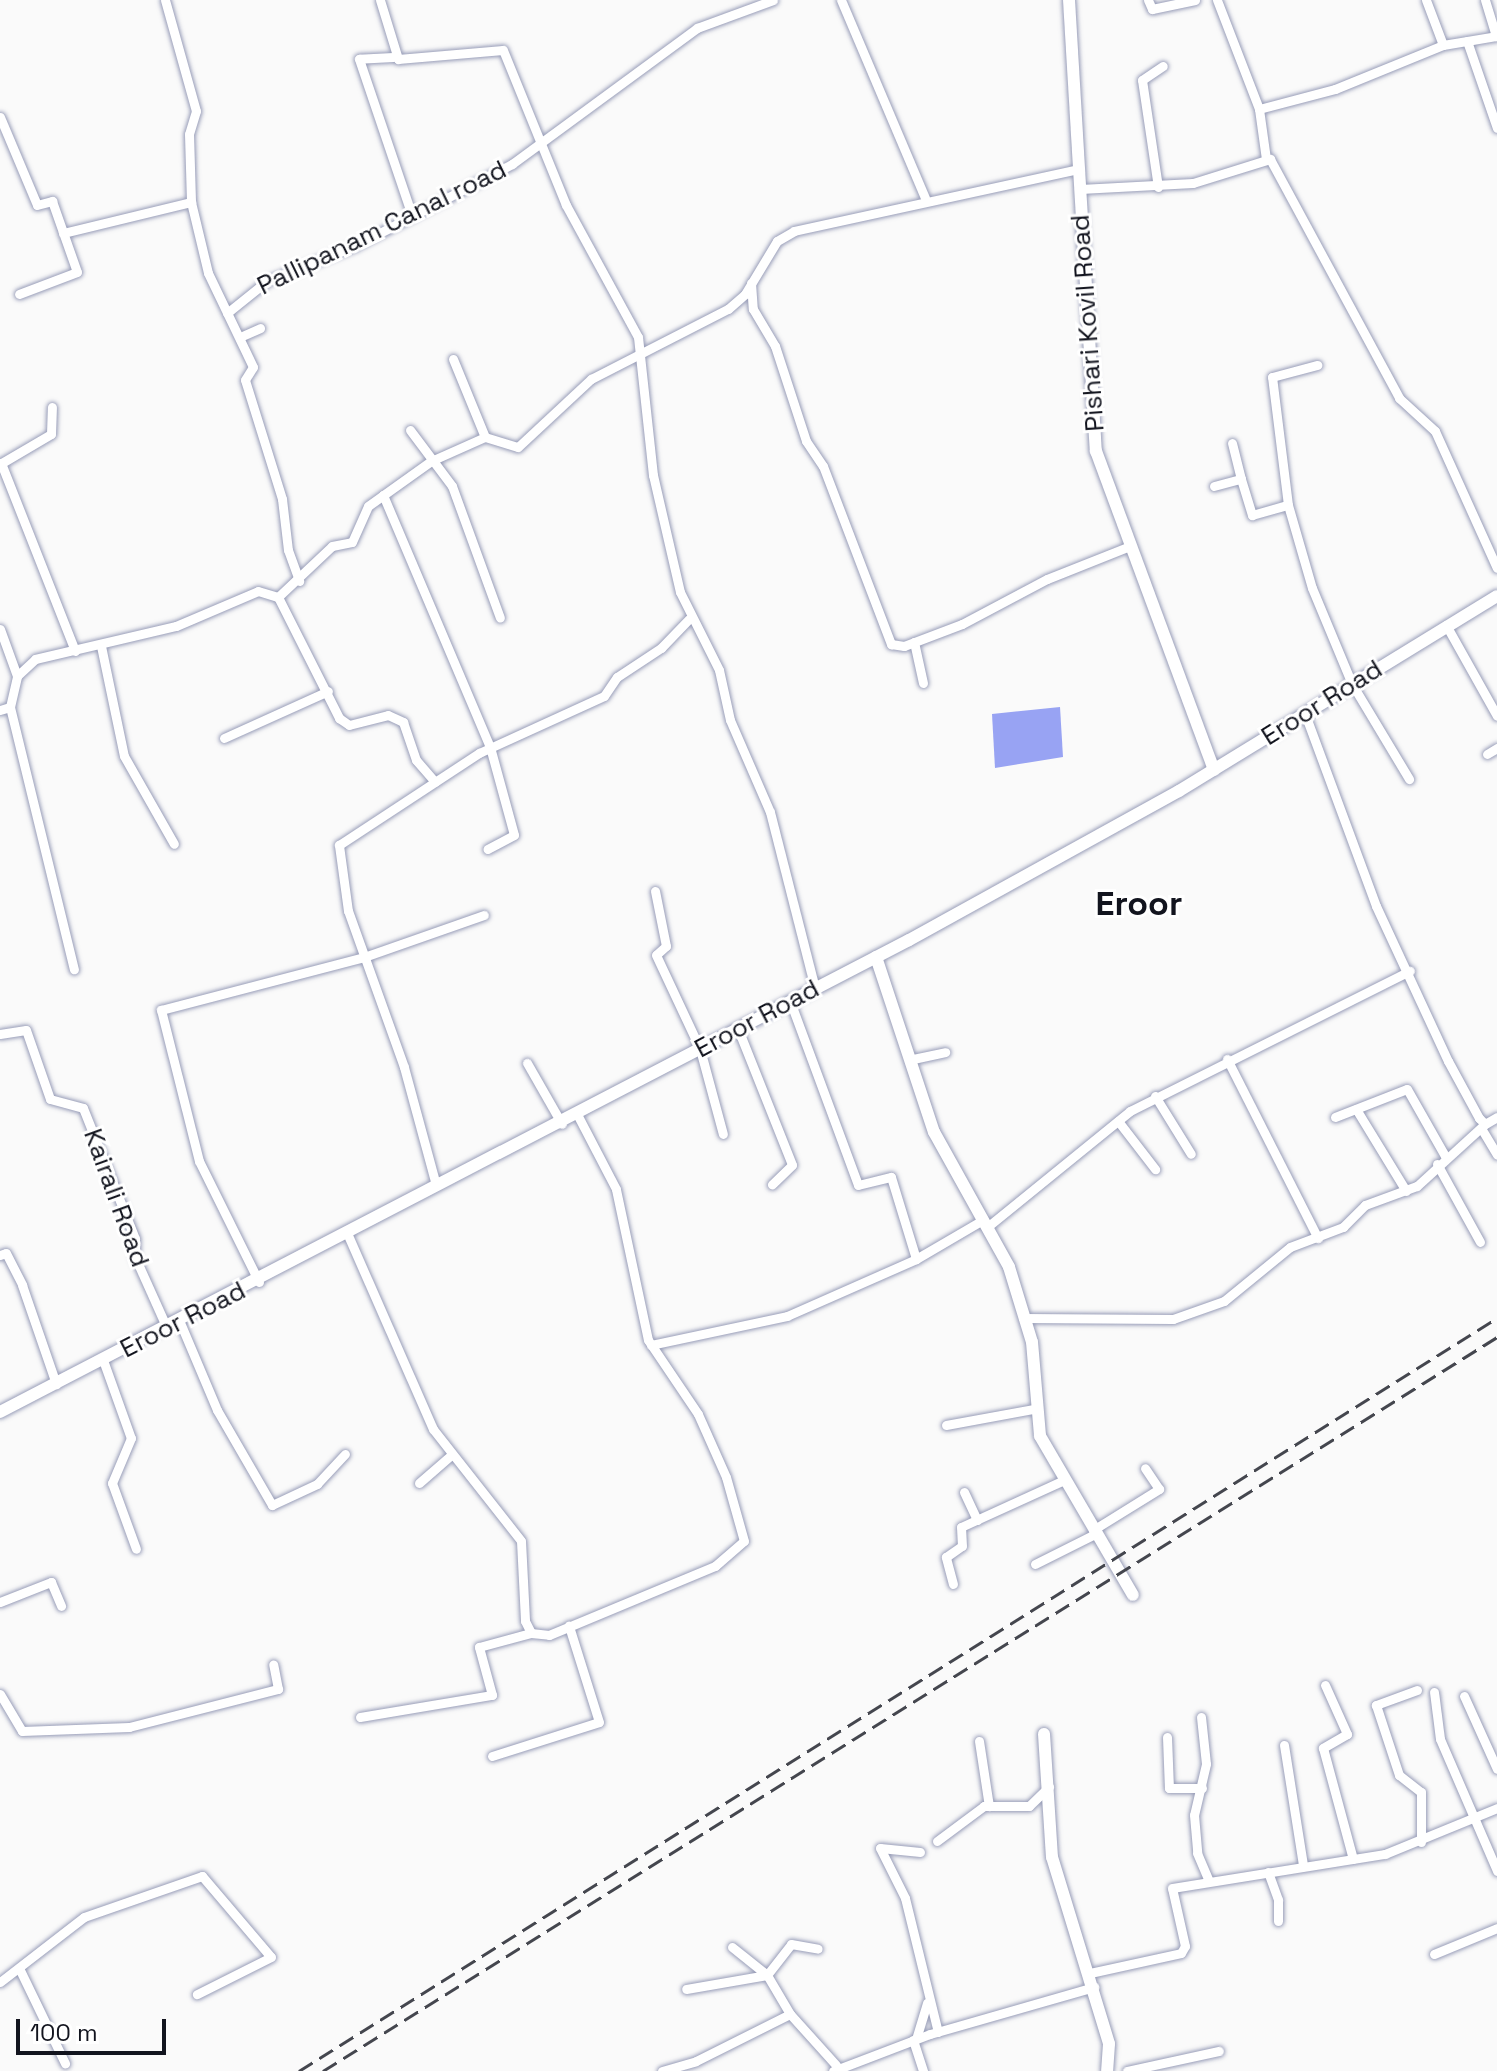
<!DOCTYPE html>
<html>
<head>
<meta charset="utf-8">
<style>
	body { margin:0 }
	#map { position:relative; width:1497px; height:2071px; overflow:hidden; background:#fafafa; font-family:"Space Grotesk",sans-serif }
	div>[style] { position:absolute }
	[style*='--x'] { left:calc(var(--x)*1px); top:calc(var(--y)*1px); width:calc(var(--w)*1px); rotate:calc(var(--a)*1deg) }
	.water>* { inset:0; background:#98a3f3 }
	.roads { filter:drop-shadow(0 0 2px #989db8) drop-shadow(0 0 2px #989db8) }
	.street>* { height:9px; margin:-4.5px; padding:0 4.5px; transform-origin:4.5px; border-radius:4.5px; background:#fff }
	.secondary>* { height:12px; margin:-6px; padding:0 6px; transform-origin:6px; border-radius:6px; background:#fff }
	.rail>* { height:3px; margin-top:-1.5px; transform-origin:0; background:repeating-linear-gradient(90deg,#44464e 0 16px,transparent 0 24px) }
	span { translate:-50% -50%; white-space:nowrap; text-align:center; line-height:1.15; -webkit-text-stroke:6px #fff; paint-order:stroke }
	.street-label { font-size:26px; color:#12141e }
	.district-label { font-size:34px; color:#12141e; font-weight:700 }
	.scale { position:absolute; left:16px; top:2019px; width:150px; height:36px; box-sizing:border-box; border:4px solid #12141e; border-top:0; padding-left:10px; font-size:24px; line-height:28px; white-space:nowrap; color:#12141e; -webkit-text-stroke:6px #fff; paint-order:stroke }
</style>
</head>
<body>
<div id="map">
	<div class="water">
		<div style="clip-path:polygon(1060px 707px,1063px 757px,995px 768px,992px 714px)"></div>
	</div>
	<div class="roads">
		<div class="street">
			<div style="--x:165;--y:0;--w:115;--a:74.4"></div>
			<div style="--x:196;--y:111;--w:24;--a:107"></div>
			<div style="--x:189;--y:134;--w:68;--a:88.3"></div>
			<div style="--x:191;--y:202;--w:73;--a:76.5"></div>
			<div style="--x:208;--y:273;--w:104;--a:64.4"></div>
			<div style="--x:253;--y:367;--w:15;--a:122"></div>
			<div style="--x:245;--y:380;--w:125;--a:72.7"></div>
			<div style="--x:282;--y:499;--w:51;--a:83.3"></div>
			<div style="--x:288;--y:550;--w:33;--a:70"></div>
			<div style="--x:380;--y:0;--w:62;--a:73"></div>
			<div style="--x:398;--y:59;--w:105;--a:-4.9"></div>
			<div style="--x:503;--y:50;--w:167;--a:67.9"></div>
			<div style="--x:566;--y:205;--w:150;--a:61.4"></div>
			<div style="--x:638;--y:337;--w:139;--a:83.8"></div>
			<div style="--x:653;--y:475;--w:120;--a:77"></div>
			<div style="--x:680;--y:592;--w:87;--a:63.4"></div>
			<div style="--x:719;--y:670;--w:51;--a:77.6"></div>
			<div style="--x:730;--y:720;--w:100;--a:66.5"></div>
			<div style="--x:770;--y:812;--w:182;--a:75.7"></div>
			<div style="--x:841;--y:0;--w:215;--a:67"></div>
			<div style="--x:1148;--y:0;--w:10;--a:66"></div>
			<div style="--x:1152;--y:9;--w:44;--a:-11.8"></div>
			<div style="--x:1217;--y:0;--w:117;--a:68.9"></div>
			<div style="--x:1426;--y:0;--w:48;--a:69.3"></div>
			<div style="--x:1485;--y:0;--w:38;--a:73"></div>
			<div style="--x:1467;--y:41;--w:92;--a:71"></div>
			<div style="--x:393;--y:57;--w:34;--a:177"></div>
			<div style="--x:359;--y:59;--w:166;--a:71.3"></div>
			<div style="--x:0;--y:117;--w:95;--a:67.2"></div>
			<div style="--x:37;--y:205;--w:16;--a:-15"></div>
			<div style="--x:52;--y:201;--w:75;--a:70.6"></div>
			<div style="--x:77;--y:272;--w:62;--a:159.2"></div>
			<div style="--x:1266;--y:159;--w:50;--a:-98"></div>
			<div style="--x:1259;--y:109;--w:79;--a:-14.7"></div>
			<div style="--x:1335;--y:89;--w:117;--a:-22.2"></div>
			<div style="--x:1443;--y:45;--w:55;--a:-9.5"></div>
			<div style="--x:1158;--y:187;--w:108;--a:-98.5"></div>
			<div style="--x:1142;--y:80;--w:25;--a:-34"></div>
			<div style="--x:1080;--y:189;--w:113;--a:-3"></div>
			<div style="--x:1193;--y:183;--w:81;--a:-17.3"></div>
			<div style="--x:1270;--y:159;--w:272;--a:61.6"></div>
			<div style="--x:1399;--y:398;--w:49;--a:42.5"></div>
			<div style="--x:1435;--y:431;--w:150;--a:65.7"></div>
			<div style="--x:63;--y:233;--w:132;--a:-13.6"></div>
			<div style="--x:751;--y:283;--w:26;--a:86"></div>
			<div style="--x:753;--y:309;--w:43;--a:59.3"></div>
			<div style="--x:775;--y:346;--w:100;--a:71.9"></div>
			<div style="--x:806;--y:441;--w:30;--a:56"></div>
			<div style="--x:823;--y:466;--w:191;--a:69.1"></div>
			<div style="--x:891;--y:644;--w:13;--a:9"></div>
			<div style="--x:904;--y:646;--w:62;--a:-20.8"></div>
			<div style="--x:962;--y:624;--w:96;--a:-27.9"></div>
			<div style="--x:1047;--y:579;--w:89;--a:-21.7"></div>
			<div style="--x:227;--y:313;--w:51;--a:-38.7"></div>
			<div style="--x:267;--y:281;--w:95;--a:-21.7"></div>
			<div style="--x:355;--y:246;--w:177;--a:-27.6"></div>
			<div style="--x:512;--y:164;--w:230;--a:-36.3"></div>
			<div style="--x:697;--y:28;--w:81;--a:-20.2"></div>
			<div style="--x:240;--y:337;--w:22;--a:-24"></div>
			<div style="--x:453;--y:359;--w:84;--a:67.7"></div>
			<div style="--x:410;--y:430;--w:70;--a:53.1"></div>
			<div style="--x:452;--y:486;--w:140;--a:70"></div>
			<div style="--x:1232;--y:443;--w:37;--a:76"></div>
			<div style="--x:1;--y:463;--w:202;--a:68.5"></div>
			<div style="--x:0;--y:464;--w:59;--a:-30.5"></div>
			<div style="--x:51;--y:434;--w:27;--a:-88"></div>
			<div style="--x:1214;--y:486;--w:28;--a:-15"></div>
			<div style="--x:1241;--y:479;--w:38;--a:73"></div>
			<div style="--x:1252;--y:515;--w:37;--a:-16"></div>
			<div style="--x:1288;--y:505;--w:86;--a:73.9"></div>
			<div style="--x:1312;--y:588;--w:104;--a:67.4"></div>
			<div style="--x:1352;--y:684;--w:111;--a:59"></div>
			<div style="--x:383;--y:495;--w:274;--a:67"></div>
			<div style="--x:490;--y:747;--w:91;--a:74.7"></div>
			<div style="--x:514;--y:835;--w:30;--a:152"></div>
			<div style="--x:1288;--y:505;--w:129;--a:-97.1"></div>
			<div style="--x:1272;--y:377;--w:47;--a:-14.9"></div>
			<div style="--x:278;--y:597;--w:74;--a:-43.4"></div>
			<div style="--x:332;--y:546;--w:20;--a:-11"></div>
			<div style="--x:352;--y:542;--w:39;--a:-66"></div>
			<div style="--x:368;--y:506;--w:77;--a:-35.5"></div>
			<div style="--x:431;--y:461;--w:59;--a:-24"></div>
			<div style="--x:485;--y:437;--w:34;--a:17"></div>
			<div style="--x:518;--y:447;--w:100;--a:-43"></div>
			<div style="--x:591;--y:379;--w:154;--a:-27.1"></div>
			<div style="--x:728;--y:309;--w:23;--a:-41"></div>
			<div style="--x:745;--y:294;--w:62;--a:-58.9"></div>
			<div style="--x:777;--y:241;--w:20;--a:-30"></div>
			<div style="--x:794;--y:231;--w:292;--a:-12.3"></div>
			<div style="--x:1446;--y:625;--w:104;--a:60.7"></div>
			<div style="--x:0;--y:629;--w:50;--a:70.1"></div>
			<div style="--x:914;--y:642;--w:42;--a:77.6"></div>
			<div style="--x:101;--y:646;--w:112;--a:78.2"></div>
			<div style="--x:124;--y:756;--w:101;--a:60.4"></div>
			<div style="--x:10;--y:707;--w:270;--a:76.3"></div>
			<div style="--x:0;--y:710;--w:10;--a:-17"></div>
			<div style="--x:10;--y:707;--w:32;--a:-77"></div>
			<div style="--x:17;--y:676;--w:25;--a:-43"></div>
			<div style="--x:35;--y:659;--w:145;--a:-13.2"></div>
			<div style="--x:176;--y:626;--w:89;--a:-23.1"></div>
			<div style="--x:258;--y:591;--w:21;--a:17"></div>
			<div style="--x:278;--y:597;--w:136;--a:63.2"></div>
			<div style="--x:339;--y:718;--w:12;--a:35"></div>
			<div style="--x:349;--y:725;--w:40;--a:-14.4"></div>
			<div style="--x:388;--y:715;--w:17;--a:25"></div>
			<div style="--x:403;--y:722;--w:40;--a:71.1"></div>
			<div style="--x:416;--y:760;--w:29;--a:49"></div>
			<div style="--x:1305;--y:714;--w:205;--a:69.7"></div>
			<div style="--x:1376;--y:906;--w:171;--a:65.1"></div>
			<div style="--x:1448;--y:1061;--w:65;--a:61.5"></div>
			<div style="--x:1479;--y:1118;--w:8;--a:45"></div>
			<div style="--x:1485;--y:1124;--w:14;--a:-30"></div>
			<div style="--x:224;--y:738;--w:114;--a:-24.3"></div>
			<div style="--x:1487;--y:754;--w:12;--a:-31"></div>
			<div style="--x:655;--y:891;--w:56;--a:78.7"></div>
			<div style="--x:666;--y:946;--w:13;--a:138"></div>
			<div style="--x:656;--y:955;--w:104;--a:64.9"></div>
			<div style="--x:700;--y:1049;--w:88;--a:74.9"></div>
			<div style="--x:790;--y:1001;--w:196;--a:69.7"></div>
			<div style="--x:858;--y:1185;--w:34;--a:-14"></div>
			<div style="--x:891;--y:1177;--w:86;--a:73"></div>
			<div style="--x:916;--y:1259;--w:75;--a:-30.3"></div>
			<div style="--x:738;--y:1029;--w:146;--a:68.3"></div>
			<div style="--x:792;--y:1165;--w:28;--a:136"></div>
			<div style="--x:0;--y:1034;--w:26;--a:-9"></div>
			<div style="--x:26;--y:1030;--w:73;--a:70.8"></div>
			<div style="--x:50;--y:1099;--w:34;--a:15"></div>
			<div style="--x:83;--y:1108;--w:141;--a:68.3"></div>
			<div style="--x:135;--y:1239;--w:18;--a:90"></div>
			<div style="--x:135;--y:1257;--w:76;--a:65.8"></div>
			<div style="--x:913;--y:1059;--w:33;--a:-12"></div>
			<div style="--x:1227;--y:1059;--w:201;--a:63.1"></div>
			<div style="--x:527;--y:1063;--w:70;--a:60.2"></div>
			<div style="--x:1155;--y:1096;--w:68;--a:58.2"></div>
			<div style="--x:1356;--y:1109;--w:96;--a:58.6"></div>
			<div style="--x:1335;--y:1117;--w:77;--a:-21.3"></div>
			<div style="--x:1407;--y:1089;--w:77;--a:60.4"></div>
			<div style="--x:1118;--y:1121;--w:61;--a:52.4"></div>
			<div style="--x:1481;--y:1128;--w:31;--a:59"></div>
			<div style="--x:1437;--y:1164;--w:89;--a:61.1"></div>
			<div style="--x:436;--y:1185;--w:122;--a:-105.2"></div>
			<div style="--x:404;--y:1067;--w:166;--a:-109.7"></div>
			<div style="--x:348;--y:911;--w:67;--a:-97.8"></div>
			<div style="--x:339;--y:845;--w:168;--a:-33.3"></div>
			<div style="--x:479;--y:753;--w:137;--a:-24.5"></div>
			<div style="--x:604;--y:696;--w:23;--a:-56"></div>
			<div style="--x:617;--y:677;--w:53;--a:-33.4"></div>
			<div style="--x:661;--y:648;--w:40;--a:-46"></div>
			<div style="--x:986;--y:1228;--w:186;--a:-39.1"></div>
			<div style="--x:1130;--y:1111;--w:313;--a:-26.6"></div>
			<div style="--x:347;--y:1233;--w:214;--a:66.3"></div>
			<div style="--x:433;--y:1429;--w:142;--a:51.8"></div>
			<div style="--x:521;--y:1541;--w:80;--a:87.1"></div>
			<div style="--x:525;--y:1621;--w:13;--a:63"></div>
			<div style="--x:531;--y:1633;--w:18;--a:6"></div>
			<div style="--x:549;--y:1635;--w:180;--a:-22.6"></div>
			<div style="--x:715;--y:1566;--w:38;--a:-41"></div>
			<div style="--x:744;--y:1541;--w:66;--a:-105.7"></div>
			<div style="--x:726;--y:1477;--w:69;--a:-114"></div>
			<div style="--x:698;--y:1414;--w:89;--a:-124"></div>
			<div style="--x:648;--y:1340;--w:154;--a:-102"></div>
			<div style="--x:616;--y:1189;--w:82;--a:-117.5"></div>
			<div style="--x:0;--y:1255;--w:6;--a:-18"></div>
			<div style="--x:6;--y:1253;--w:36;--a:63"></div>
			<div style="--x:22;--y:1285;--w:105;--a:71"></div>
			<div style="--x:259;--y:1282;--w:135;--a:-116.4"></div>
			<div style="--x:199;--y:1161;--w:156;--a:-104.1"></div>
			<div style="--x:161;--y:1010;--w:210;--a:-14.6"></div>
			<div style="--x:364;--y:957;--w:127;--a:-19.3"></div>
			<div style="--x:1023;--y:1318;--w:150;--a:0.4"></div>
			<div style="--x:1173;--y:1319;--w:54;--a:-19.4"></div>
			<div style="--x:1224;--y:1301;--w:85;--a:-39.3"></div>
			<div style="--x:1290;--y:1247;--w:57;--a:-20.7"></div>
			<div style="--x:1343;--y:1227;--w:31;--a:-45"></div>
			<div style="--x:1365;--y:1205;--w:55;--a:-20.1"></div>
			<div style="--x:1417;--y:1186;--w:92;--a:-42.4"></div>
			<div style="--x:179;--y:1320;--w:98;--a:67.1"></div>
			<div style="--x:217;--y:1410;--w:110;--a:59.9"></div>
			<div style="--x:272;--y:1505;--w:50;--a:-25"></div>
			<div style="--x:317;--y:1484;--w:41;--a:-47"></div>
			<div style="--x:651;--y:1345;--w:139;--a:-12"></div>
			<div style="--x:787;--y:1316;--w:141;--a:-23.8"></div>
			<div style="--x:103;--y:1360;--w:83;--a:70.3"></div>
			<div style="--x:131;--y:1438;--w:49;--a:112.9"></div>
			<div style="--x:112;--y:1483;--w:70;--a:70"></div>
			<div style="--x:946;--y:1425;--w:88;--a:-10.4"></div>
			<div style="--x:419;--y:1483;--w:41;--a:-41.1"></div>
			<div style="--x:964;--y:1492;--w:31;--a:65"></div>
			<div style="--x:1093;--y:1530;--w:78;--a:-31.8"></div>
			<div style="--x:1159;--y:1489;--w:25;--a:-124"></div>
			<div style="--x:1035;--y:1564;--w:67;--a:-26.6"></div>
			<div style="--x:953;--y:1584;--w:28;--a:-105"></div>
			<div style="--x:946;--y:1557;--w:19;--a:-35"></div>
			<div style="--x:962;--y:1546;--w:19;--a:-93"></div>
			<div style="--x:961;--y:1527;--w:113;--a:-24.5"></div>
			<div style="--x:0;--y:1602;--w:55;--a:-21.4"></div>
			<div style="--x:51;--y:1582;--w:26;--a:67"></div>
			<div style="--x:1325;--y:1685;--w:54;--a:65.8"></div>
			<div style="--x:1347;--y:1734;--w:28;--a:150"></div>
			<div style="--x:1323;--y:1748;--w:115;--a:74.9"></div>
			<div style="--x:1417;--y:1690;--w:44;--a:159.9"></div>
			<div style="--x:1376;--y:1705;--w:74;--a:71.8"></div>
			<div style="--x:1399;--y:1775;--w:28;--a:38"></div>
			<div style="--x:1421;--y:1792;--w:50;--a:90"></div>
			<div style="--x:1434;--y:1692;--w:47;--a:82.7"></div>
			<div style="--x:1440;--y:1739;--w:144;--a:66.6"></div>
			<div style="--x:0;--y:1694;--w:43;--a:59.3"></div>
			<div style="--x:22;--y:1731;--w:107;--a:-2.1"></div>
			<div style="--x:129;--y:1727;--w:154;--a:-14.3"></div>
			<div style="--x:278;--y:1689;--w:25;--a:-101"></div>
			<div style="--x:1464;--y:1696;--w:80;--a:65.7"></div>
			<div style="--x:360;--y:1717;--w:134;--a:-9.5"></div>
			<div style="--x:492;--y:1695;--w:50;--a:-105.2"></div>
			<div style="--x:479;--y:1647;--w:54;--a:-15.1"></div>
			<div style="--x:1201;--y:1717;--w:47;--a:83.9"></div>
			<div style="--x:1206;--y:1764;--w:52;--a:103.2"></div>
			<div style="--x:1194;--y:1815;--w:38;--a:85"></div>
			<div style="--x:1197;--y:1853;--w:30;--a:67"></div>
			<div style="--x:1167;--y:1737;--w:51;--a:87.8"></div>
			<div style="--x:1169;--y:1788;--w:33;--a:0"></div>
			<div style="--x:979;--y:1741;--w:66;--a:81.3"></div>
			<div style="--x:1284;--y:1745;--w:121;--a:81"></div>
			<div style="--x:492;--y:1756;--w:112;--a:-17.6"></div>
			<div style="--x:599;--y:1722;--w:101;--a:-107.4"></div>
			<div style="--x:937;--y:1841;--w:59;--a:-36.7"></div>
			<div style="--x:984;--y:1806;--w:45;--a:0"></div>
			<div style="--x:1029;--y:1806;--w:28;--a:-44"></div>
			<div style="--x:920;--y:1852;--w:40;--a:-174.3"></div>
			<div style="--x:880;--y:1848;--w:56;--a:63.4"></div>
			<div style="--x:905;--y:1898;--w:138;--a:76.2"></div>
			<div style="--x:1268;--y:1872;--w:30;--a:70"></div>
			<div style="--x:1278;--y:1900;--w:21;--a:90"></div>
			<div style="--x:732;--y:1947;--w:45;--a:38.7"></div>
			<div style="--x:767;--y:1975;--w:39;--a:-52"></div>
			<div style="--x:791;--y:1944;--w:27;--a:10"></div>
			<div style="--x:1434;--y:1954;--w:68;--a:-22.4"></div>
			<div style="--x:19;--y:1968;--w:106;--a:64.2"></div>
			<div style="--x:1090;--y:1973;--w:93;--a:-12.4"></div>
			<div style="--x:1181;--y:1953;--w:8;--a:-60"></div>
			<div style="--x:1185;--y:1946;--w:59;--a:-102.6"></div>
			<div style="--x:1172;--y:1888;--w:216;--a:-9.1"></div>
			<div style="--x:1385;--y:1854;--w:121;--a:-22.3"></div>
			<div style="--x:0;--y:1982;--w:106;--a:-37.7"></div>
			<div style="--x:84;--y:1917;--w:125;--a:-19.2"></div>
			<div style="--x:202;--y:1876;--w:106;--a:49.6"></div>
			<div style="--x:271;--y:1957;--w:83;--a:153.4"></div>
			<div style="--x:790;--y:2014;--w:69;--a:48"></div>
			<div style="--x:916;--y:2039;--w:38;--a:-73"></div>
			<div style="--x:913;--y:2040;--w:33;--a:72"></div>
			<div style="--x:662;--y:2071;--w:35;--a:-16"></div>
			<div style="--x:696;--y:2061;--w:105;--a:-26.6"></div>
			<div style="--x:790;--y:2014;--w:45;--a:-120.5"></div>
			<div style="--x:767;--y:1975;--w:82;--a:170.2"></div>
			<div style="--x:833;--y:2071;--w:104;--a:-20.9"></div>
			<div style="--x:930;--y:2034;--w:171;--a:-16"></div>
			<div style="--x:1127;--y:2071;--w:94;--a:-12.3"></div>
		</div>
		<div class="secondary">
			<div style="--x:1069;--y:0;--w:452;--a:86.6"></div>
			<div style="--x:1096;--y:451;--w:340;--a:69.7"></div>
			<div style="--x:876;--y:957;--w:184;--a:71.7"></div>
			<div style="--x:934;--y:1132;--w:154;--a:60.9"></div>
			<div style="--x:1009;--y:1267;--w:78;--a:73"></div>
			<div style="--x:1032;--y:1342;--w:94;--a:85.1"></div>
			<div style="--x:1040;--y:1436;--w:184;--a:59.7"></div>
			<div style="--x:0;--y:1412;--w:1024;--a:-27.44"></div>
			<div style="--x:909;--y:940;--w:308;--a:-28.9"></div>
			<div style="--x:1179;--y:791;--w:373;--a:-31.5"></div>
			<div style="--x:1044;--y:1734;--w:123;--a:86.3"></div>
			<div style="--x:1052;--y:1857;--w:195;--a:73"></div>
			<div style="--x:1109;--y:2044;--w:27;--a:94"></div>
		</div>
	</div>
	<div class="rail">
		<div style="--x:299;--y:2071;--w:1415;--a:-32.15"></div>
		<div style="--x:323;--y:2071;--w:1385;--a:-32.01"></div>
	</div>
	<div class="street-label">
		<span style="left:382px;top:228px;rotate:-26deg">Pallipanam Canal road</span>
		<span style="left:1088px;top:323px;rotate:-94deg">Pishari Kovil Road</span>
		<span style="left:1322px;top:703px;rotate:-32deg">Eroor Road</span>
		<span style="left:757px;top:1019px;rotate:-28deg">Eroor Road</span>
		<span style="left:116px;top:1198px;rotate:70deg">Kairali Road</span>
		<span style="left:183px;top:1320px;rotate:-27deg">Eroor Road</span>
	</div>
	<div class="district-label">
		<span style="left:1139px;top:904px">Eroor</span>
	</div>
	<div class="scale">100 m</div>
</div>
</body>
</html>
